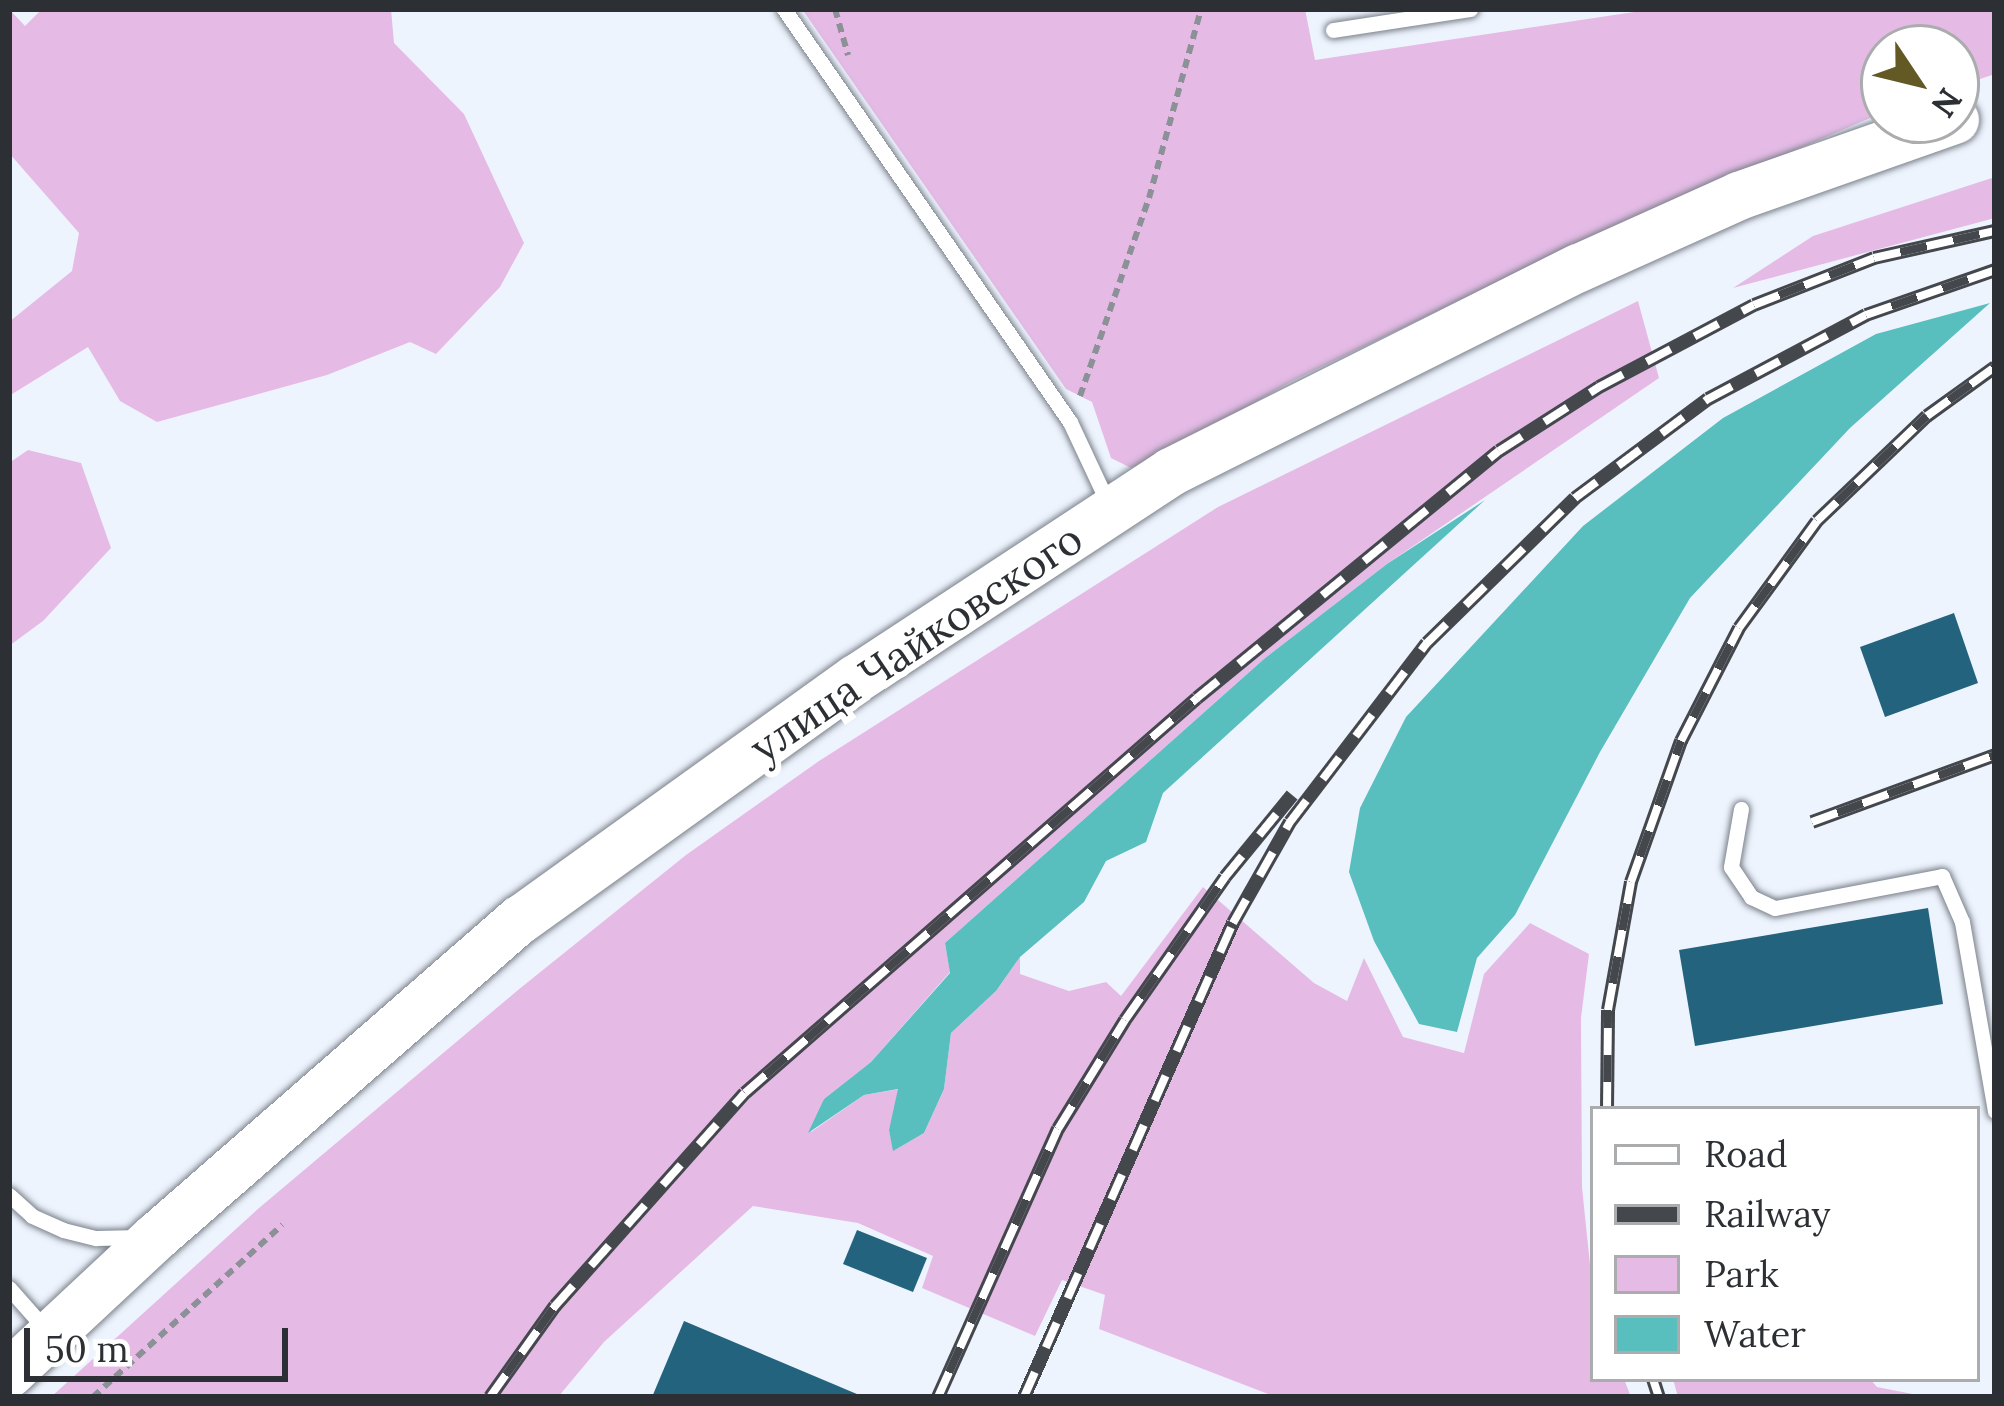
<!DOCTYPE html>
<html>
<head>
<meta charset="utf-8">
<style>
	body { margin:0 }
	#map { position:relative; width:2004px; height:1406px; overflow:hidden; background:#eef4fe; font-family:Lora,serif }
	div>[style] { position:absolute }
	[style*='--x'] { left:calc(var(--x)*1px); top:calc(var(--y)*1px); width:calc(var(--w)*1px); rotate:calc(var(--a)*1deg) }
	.green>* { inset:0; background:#e5bbe6 }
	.water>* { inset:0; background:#58bebe }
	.building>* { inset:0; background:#23637d }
	.path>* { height:6px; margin-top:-3px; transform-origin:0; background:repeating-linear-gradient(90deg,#8c9097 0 9px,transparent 0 15px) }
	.roads { filter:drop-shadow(0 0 3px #7b818a) drop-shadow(0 0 3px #7b818a) }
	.lane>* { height:15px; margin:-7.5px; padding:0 7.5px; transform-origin:7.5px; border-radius:7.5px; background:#fff }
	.primary>* { height:48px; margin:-24px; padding:0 24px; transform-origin:24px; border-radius:24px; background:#fff }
	.rail>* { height:14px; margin-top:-7px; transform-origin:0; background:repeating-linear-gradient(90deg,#fff 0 27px,#44474c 0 54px); box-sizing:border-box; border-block:3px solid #44474c }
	span { translate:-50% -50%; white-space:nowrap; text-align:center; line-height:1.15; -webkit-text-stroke:12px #fff; paint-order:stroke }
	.street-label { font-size:42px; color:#2c2f33 }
	.frame { position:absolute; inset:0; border:12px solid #2c2f33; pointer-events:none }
	.legend { position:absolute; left:1590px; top:1106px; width:390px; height:276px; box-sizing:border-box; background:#fff; border:3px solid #abacad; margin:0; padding:15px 21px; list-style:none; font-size:36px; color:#2c2f33 }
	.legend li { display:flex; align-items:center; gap:24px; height:60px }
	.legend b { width:60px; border:3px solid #abacad }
	.north { position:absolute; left:1860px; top:24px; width:120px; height:120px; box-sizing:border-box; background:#fff; border:3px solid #abacad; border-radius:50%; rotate:125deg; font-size:33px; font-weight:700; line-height:48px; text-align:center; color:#2c2f33 }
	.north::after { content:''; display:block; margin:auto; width:42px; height:54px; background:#625925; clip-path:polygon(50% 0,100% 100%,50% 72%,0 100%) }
	.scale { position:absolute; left:24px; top:1328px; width:264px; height:54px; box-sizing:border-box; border:6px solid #2c2f33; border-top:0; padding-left:15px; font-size:36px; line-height:42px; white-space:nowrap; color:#2c2f33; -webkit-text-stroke:9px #fff; paint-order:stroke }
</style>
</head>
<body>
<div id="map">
	<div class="green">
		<div style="clip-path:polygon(9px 9px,25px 26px,42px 9px,391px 9px,394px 43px,464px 114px,524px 243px,500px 287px,436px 354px,410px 342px,327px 375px,157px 422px,120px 401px,88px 347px,9px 396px,9px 322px,72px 271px,79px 233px,9px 153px)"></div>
		<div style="clip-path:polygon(802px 9px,1305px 9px,1315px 60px,1654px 9px,1995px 9px,1995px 74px,1956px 87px,1956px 48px,1884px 48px,1884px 112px,1574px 245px,1290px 382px,1168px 453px,1131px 468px,1111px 458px,1092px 402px,1066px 389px)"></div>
		<div style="clip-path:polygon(1995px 177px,1995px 218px,1733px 288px,1813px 236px)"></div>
		<div style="clip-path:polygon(1638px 301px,1659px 378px,1387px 564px,1264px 659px,945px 943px,950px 972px,871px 1062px,824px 1099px,811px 1132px,864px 1095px,900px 1089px,889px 1130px,894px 1150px,924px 1133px,944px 1089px,951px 1033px,996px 991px,1020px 957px,1020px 974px,1069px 991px,1106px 982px,1121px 996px,1203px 887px,1314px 983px,1347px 1001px,1364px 958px,1403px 1037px,1464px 1053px,1484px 974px,1530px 923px,1589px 954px,1581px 1018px,1582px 1187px,1593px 1294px,1593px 1379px,1624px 1379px,1631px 1397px,1276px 1397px,1099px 1329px,1105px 1295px,1062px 1280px,1035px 1336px,922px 1288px,933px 1256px,858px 1223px,753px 1206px,604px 1342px,558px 1397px,51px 1397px,259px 1208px,518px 990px,686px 855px,819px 761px,1218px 507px)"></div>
		<div style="clip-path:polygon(28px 450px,81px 463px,111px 548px,43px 621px,9px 646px,9px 463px)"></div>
		<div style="clip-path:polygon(1673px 1379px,1870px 1379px,1877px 1387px,1928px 1397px,1678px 1397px)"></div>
	</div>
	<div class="water">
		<div style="clip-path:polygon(1990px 303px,1850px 428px,1690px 598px,1600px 752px,1515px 915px,1477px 958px,1457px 1032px,1419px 1024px,1374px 941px,1349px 872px,1360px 808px,1406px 717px,1583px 526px,1723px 418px,1876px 334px)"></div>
		<div style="clip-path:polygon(1485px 500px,1163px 793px,1146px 842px,1106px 861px,1084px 902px,1020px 957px,996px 991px,951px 1033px,944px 1089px,924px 1133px,893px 1151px,889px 1130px,898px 1089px,864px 1095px,808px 1133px,824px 1099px,871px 1062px,950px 973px,945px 943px,1264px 659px,1387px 564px)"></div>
	</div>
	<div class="building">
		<div style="clip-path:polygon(1954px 613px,1978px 683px,1885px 717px,1860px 647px)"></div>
		<div style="clip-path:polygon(1928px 908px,1943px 1004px,1695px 1046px,1679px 950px)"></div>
		<div style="clip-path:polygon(857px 1230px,927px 1258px,913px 1292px,843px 1264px)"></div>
		<div style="clip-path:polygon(684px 1321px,864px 1397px,652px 1397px)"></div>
	</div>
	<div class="path">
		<div style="--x:835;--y:9;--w:48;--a:74.2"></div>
		<div style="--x:1080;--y:396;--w:210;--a:-70.8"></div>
		<div style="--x:1149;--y:198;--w:196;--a:-74.6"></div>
		<div style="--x:93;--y:1397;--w:256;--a:-42.3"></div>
	</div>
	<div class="roads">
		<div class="lane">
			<div style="--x:784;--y:9;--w:502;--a:55.3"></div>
			<div style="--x:1070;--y:422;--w:89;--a:64.9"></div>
			<div style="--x:1333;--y:30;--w:139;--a:-8.7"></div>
			<div style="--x:1741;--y:809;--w:59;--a:99.8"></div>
			<div style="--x:1731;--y:867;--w:36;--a:56"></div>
			<div style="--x:1751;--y:897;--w:26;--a:25"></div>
			<div style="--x:1775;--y:908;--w:170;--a:-10.8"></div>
			<div style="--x:1942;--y:876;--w:50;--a:66.5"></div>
			<div style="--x:1962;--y:922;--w:192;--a:80.1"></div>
			<div style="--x:9;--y:1195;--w:31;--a:42"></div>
			<div style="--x:32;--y:1216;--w:34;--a:24"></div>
			<div style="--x:63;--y:1230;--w:34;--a:14"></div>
			<div style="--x:96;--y:1238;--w:45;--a:-1.3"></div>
			<div style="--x:9;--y:1288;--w:57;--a:48.5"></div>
		</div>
		<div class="primary">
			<div style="--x:9;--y:1374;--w:201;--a:-43"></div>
			<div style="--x:156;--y:1237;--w:483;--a:-41.1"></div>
			<div style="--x:520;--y:920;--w:413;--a:-35.7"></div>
			<div style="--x:856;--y:679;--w:377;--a:-33.3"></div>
			<div style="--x:1171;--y:472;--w:456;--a:-26.6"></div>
			<div style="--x:1579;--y:268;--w:175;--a:-24.2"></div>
			<div style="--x:1739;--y:196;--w:229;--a:-19.4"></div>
		</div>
	</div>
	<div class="rail">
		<div style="--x:1812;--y:822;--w:195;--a:-20.1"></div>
		<div style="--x:1607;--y:1109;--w:99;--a:-89.4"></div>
		<div style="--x:1608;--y:1010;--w:130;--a:-79.8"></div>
		<div style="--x:1631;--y:882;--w:150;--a:-70.5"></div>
		<div style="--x:1681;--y:741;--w:127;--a:-62.8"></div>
		<div style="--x:1739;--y:628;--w:132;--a:-53.9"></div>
		<div style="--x:1817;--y:521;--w:152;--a:-43.7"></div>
		<div style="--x:1927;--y:416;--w:84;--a:-35.8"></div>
		<div style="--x:1653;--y:1379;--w:19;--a:72"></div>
		<div style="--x:490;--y:1397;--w:112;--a:-54.5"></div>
		<div style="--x:555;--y:1306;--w:285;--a:-48.3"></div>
		<div style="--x:745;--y:1093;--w:600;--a:-41.15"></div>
		<div style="--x:1197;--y:698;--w:390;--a:-39.3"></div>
		<div style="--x:1499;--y:451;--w:119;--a:-32.6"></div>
		<div style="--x:1599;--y:387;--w:175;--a:-27.9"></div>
		<div style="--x:1754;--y:305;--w:129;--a:-21.4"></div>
		<div style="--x:1874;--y:258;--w:124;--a:-12.6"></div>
		<div style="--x:938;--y:1397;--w:294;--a:-65.9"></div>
		<div style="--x:1058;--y:1129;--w:128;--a:-58.4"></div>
		<div style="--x:1125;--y:1020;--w:174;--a:-55"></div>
		<div style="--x:1225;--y:877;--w:106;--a:-50.7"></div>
		<div style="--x:1024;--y:1397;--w:518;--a:-66.21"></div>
		<div style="--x:1233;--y:923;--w:116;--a:-60.6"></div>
		<div style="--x:1290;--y:822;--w:225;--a:-52.6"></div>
		<div style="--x:1427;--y:643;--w:207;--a:-44.4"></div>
		<div style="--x:1575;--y:498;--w:166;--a:-36.7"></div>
		<div style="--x:1708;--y:399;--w:179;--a:-28"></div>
		<div style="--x:1866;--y:315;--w:137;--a:-19.2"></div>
	</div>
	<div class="street-label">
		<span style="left:916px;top:643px;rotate:-34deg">улица Чайковского</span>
	</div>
	<div class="frame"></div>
	<ul class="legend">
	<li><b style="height:15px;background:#fff"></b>Road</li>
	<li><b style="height:15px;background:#44474c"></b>Railway</li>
	<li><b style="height:33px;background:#e5bbe6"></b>Park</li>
	<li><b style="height:33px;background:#58bebe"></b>Water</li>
	</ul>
	<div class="north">N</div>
	<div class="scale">50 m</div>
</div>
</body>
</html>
